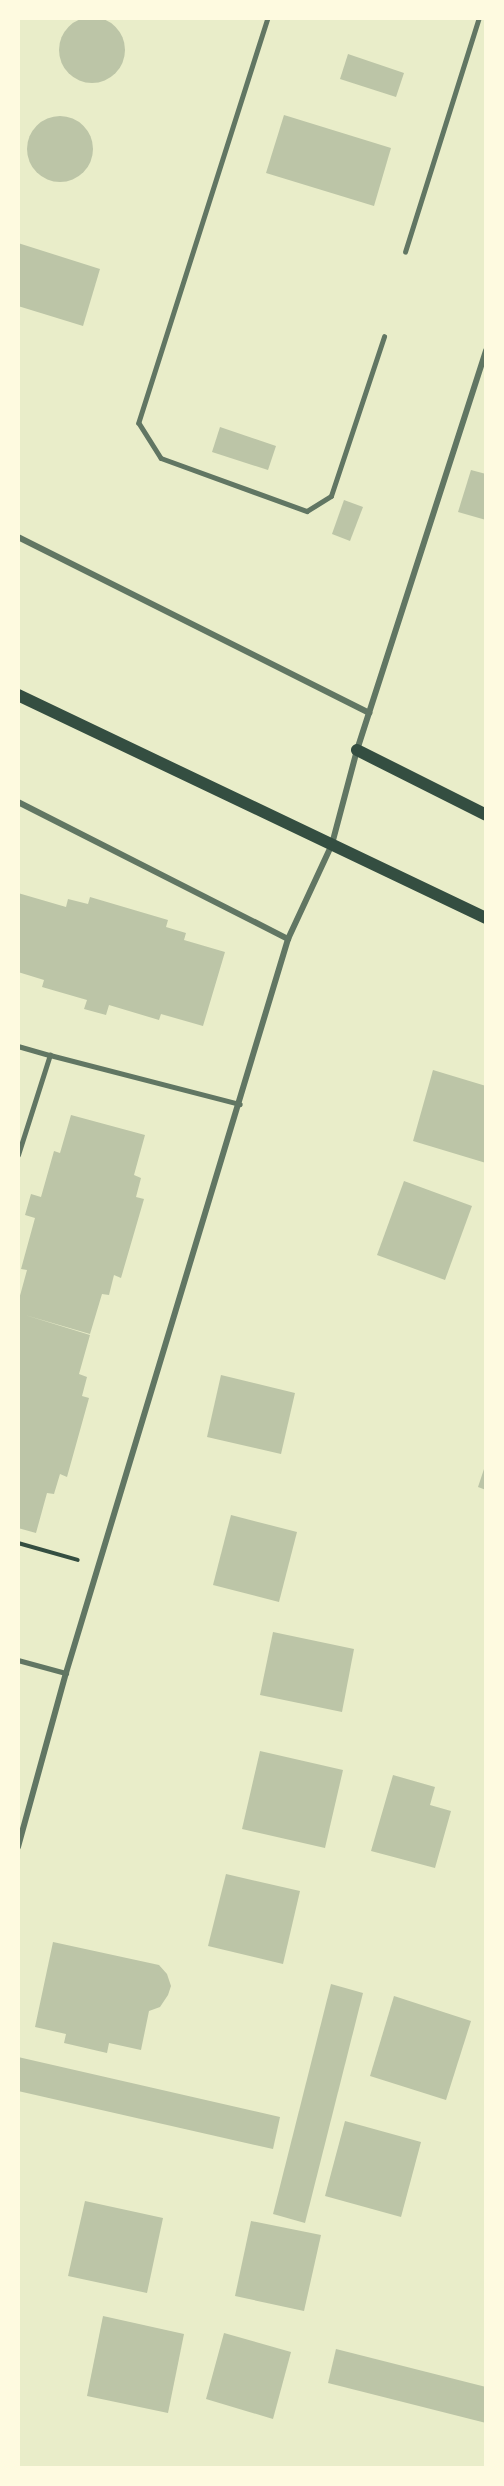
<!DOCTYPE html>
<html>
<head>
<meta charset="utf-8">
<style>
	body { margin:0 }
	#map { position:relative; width:504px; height:2486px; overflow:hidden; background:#e9edc9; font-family:Overpass,sans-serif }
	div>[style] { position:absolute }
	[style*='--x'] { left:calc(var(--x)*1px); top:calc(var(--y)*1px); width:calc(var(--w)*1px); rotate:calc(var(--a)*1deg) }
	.building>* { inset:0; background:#bcc5a7 }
	.round { border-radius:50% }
	.path>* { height:4px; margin:-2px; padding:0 2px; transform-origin:2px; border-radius:2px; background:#344e41 }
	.service>* { height:4.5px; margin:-2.25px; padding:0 2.25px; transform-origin:2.25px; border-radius:2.25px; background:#617663 }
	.minor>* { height:6px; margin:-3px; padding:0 3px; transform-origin:3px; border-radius:3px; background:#617663 }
	.secondary>* { height:12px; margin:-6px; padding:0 6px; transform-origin:6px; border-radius:6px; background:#344e41 }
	span { translate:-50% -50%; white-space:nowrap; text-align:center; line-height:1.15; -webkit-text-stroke:6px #fefae0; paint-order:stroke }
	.frame { position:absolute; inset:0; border:20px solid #fefae0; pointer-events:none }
</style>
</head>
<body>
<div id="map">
	<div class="building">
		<div class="round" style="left:59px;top:17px;width:66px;height:66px"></div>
		<div style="clip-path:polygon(348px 54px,404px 73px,396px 97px,340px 79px)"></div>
		<div style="clip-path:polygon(284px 115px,391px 148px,374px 206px,266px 173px)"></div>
		<div class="round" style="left:27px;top:116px;width:66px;height:66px"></div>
		<div style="clip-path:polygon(18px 243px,100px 269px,83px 326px,18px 306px)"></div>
		<div style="clip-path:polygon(220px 427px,276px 446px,268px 470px,212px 452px)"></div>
		<div style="clip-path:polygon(471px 470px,486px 474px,486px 520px,458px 512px)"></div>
		<div style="clip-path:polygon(344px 500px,363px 507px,350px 541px,332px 534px)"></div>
		<div style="clip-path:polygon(18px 893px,66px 907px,68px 899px,88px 904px,90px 897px,168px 920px,166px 927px,186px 933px,184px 940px,225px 952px,203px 1026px,161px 1014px,159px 1020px,109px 1005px,106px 1015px,84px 1009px,87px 1000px,42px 987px,44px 980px,18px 972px)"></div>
		<div style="clip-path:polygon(433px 1070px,486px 1086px,486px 1163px,413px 1141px)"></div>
		<div style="clip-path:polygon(71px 1115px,145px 1135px,134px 1175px,141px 1178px,136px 1197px,144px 1199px,121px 1278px,114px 1275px,109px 1295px,102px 1294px,90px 1334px,25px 1315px,90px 1335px,79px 1374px,87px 1377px,82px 1396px,89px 1398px,67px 1477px,60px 1474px,54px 1494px,47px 1493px,36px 1533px,18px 1528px,18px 1303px,27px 1270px,21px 1269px,35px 1218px,25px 1215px,31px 1194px,41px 1197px,54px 1151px,60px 1153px)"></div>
		<div style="clip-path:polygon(404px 1181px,472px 1206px,445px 1280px,377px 1255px)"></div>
		<div style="clip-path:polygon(221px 1375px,295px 1393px,281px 1454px,207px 1437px)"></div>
		<div style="clip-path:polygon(486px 1463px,486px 1490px,478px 1487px)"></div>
		<div style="clip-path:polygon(231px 1515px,297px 1532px,279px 1602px,213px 1585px)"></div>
		<div style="clip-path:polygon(273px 1632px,354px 1649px,342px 1712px,260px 1695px)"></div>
		<div style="clip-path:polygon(260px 1751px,343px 1770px,325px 1848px,242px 1829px)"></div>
		<div style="clip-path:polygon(393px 1775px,435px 1787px,430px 1805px,451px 1811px,435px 1868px,371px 1851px)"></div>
		<div style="clip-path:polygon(226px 1874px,300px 1891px,283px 1964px,208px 1946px)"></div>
		<div style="clip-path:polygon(53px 1942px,159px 1965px,167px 1974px,171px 1986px,168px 1995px,160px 2007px,149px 2011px,141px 2050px,109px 2043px,107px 2053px,64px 2043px,66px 2034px,35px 2027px)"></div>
		<div style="clip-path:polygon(331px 1984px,363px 1993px,305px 2223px,273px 2214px)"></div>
		<div style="clip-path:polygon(394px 1996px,471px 2021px,446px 2100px,370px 2076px)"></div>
		<div style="clip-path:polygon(18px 2057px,280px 2117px,273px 2149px,18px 2091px)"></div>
		<div style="clip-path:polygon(345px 2121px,421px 2142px,401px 2217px,325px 2196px)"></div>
		<div style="clip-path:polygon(85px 2201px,163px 2218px,147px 2293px,68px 2276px)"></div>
		<div style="clip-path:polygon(251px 2221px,321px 2235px,304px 2311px,235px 2296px)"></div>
		<div style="clip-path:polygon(103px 2316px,184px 2334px,168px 2413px,87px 2396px)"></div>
		<div style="clip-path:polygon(224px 2333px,291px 2352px,273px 2419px,206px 2399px)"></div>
		<div style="clip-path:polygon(336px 2349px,486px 2387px,486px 2423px,328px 2383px)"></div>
	</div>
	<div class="path">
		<div style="--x:18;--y:1543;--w:62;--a:15.8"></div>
	</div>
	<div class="service">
		<div style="--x:268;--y:18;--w:425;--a:107.7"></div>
		<div style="--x:139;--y:423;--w:41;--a:57.8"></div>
		<div style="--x:161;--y:458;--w:155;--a:20"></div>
		<div style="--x:307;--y:511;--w:28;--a:-32"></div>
		<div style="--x:331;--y:496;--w:168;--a:-71.6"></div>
		<div style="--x:405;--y:252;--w:245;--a:-72.5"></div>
		<div style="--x:18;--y:1046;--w:33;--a:16"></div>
		<div style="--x:18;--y:1155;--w:105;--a:-72.3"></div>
		<div style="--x:50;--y:1055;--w:196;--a:14.5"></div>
		<div style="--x:18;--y:1660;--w:50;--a:15.2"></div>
	</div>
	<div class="minor">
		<div style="--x:18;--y:537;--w:393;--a:26.6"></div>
		<div style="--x:18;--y:802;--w:303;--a:26.9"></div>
		<div style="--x:18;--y:1847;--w:180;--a:-74.6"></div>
		<div style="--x:66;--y:1673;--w:767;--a:-73.17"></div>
		<div style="--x:288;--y:939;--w:105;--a:-65.1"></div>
		<div style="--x:332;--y:844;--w:97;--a:-75.1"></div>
		<div style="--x:357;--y:750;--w:420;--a:-72.1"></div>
	</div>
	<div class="secondary">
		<div style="--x:18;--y:695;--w:518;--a:25.48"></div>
		<div style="--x:357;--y:750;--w:144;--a:26.7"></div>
	</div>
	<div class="frame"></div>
</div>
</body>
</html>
